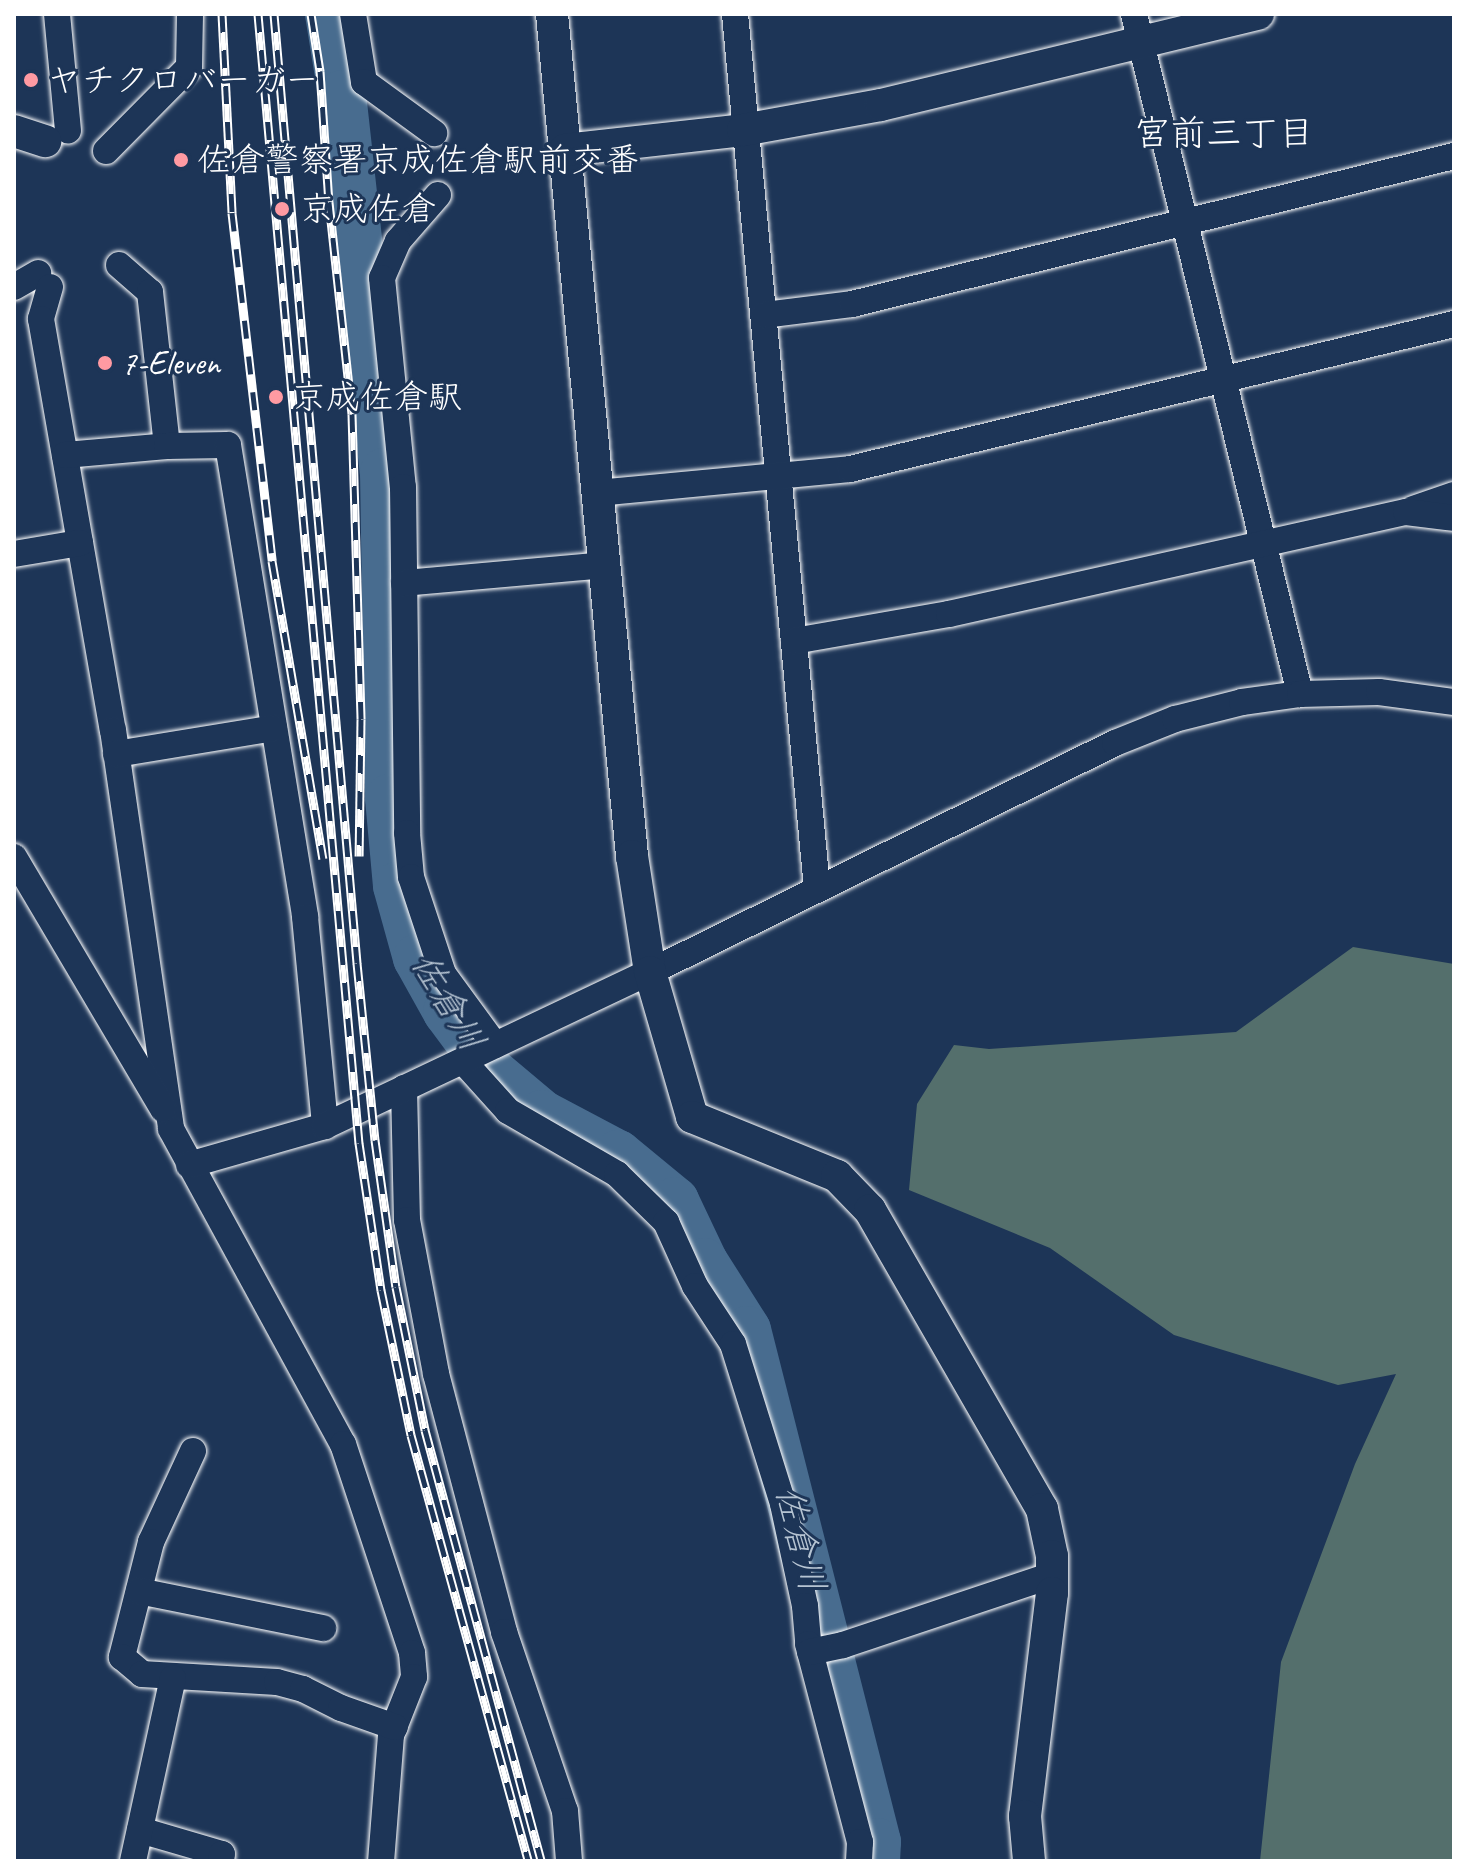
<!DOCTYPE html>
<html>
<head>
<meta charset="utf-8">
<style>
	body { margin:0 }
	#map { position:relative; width:1468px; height:1875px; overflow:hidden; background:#1d3557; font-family:Caveat,"Klee One",sans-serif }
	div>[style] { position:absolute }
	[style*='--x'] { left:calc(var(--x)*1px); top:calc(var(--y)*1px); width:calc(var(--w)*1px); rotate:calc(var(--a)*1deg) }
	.green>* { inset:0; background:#546f6c }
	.river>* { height:48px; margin:-24px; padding:0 24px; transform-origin:24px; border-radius:24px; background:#486c8f }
	.roads { filter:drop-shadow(0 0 2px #fff) drop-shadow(0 0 2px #fff) }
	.minor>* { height:26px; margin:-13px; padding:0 13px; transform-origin:13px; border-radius:13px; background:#1d3557 }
	.tertiary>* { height:32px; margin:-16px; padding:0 16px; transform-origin:16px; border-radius:16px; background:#1d3557 }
	.rail>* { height:9px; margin-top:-4.5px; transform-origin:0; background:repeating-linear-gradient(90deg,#1d3557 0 18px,#fff 0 36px); box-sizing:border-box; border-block:2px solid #fff }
	.dots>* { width:22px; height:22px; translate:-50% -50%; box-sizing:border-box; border:4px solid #1d3557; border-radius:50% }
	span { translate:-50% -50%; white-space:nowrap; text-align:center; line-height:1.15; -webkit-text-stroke:6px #1d3557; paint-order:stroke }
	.poi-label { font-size:34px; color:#fff }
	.left { translate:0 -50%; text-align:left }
	.neighbourhood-label { font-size:36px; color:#fff }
	.water-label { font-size:36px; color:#b6c4d2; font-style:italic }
	.frame { position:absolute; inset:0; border:16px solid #fff; pointer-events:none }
</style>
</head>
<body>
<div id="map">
	<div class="green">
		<div style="clip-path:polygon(1353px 947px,1454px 964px,1454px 1861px,1260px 1861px,1281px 1662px,1355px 1464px,1396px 1374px,1338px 1385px,1174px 1335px,1050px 1248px,909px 1190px,917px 1104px,954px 1045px,989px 1049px,1236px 1032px)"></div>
	</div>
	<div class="river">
		<div style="--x:329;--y:14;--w:81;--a:80.8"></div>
		<div style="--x:342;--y:94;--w:380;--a:83.7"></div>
		<div style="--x:384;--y:472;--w:326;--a:89.1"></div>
		<div style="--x:389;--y:798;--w:88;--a:84.8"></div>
		<div style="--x:397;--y:886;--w:75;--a:74.5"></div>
		<div style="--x:417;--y:958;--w:62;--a:60.9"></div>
		<div style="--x:447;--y:1012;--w:74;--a:53.3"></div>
		<div style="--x:491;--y:1071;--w:67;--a:40.1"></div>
		<div style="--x:542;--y:1114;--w:86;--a:27.8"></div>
		<div style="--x:618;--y:1154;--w:74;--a:39.5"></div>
		<div style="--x:675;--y:1201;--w:68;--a:64.6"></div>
		<div style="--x:704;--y:1262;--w:80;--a:57.7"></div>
		<div style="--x:747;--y:1330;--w:528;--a:75.75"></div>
		<div style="--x:877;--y:1842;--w:19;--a:93"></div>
	</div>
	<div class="roads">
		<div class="minor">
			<div style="--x:57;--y:14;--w:117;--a:84.6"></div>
			<div style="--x:353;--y:14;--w:69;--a:80.8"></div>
			<div style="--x:364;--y:82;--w:87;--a:36.1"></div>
			<div style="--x:735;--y:14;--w:878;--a:84.64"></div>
			<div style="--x:1134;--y:14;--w:700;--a:76.28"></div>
			<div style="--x:106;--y:151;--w:118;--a:-45.3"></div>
			<div style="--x:189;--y:67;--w:53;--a:-88.9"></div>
			<div style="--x:438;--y:195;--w:61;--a:131"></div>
			<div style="--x:398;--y:241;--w:40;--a:113.4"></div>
			<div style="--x:382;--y:278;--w:210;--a:84.3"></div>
			<div style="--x:403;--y:487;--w:346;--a:89.3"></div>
			<div style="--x:407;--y:833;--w:44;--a:84.8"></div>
			<div style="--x:411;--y:877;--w:102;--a:71.7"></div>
			<div style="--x:443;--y:974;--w:88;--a:53.8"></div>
			<div style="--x:119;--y:265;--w:41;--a:41.1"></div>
			<div style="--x:150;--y:292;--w:155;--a:83.7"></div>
			<div style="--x:14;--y:287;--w:28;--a:-30"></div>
			<div style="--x:50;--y:287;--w:33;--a:106"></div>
			<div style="--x:41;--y:319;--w:417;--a:80.1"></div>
			<div style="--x:113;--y:730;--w:403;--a:81.7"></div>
			<div style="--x:171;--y:1129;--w:359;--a:61.4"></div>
			<div style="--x:343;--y:1444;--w:220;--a:71.7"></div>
			<div style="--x:412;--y:1653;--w:24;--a:85"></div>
			<div style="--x:414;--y:1677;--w:62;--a:111.6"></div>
			<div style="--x:391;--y:1735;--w:126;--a:94.5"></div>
			<div style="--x:764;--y:315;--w:89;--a:-7.1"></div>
			<div style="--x:852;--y:304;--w:620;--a:-13.81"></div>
			<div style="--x:65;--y:455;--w:102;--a:-5"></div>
			<div style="--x:167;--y:446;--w:61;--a:-0.9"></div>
			<div style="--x:228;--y:445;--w:478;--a:80.7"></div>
			<div style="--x:305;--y:917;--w:210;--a:84.5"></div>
			<div style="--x:597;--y:493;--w:254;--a:-5.4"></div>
			<div style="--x:850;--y:469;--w:621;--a:-13.5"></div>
			<div style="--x:1413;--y:509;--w:43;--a:-18.9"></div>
			<div style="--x:14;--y:554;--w:67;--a:-9.5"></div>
			<div style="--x:404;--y:583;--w:201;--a:-5.1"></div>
			<div style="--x:794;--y:641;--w:157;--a:-9.9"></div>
			<div style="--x:949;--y:614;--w:468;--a:-12.6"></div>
			<div style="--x:1406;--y:512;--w:48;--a:7.1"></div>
			<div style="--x:116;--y:754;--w:160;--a:-9.3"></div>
			<div style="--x:14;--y:857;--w:293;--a:59.4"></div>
			<div style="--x:463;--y:1061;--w:67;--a:48"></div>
			<div style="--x:508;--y:1111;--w:126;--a:30"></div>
			<div style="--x:617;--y:1174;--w:69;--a:44.4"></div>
			<div style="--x:666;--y:1222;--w:70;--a:65.6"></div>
			<div style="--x:695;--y:1286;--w:69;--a:56.8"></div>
			<div style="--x:733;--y:1344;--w:168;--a:72.6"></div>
			<div style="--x:783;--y:1504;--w:104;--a:77.8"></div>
			<div style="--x:805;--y:1606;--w:38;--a:85"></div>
			<div style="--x:808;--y:1644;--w:205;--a:75.3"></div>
			<div style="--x:860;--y:1842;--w:19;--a:93"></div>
			<div style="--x:404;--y:1088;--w:132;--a:88.7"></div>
			<div style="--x:407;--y:1220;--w:157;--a:79.3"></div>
			<div style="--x:436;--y:1374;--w:267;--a:75.2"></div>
			<div style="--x:504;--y:1632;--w:189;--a:71.2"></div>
			<div style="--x:565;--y:1811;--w:50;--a:85.4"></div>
			<div style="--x:189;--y:1165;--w:141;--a:-16"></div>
			<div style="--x:325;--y:1126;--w:360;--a:-25.4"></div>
			<div style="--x:650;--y:972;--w:518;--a:-26.22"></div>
			<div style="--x:1115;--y:743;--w:65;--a:-21.8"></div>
			<div style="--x:1175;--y:719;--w:69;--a:-14.2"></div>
			<div style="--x:1242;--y:702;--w:59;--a:-7.9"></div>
			<div style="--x:1300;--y:694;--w:79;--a:-1.5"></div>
			<div style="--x:1379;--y:692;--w:76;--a:7.6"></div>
			<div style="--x:193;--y:1451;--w:100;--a:114.8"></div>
			<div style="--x:151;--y:1542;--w:119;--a:104.2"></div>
			<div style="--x:122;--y:1657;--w:26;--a:40"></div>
			<div style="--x:142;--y:1674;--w:135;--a:3.4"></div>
			<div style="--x:277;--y:1682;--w:27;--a:15"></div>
			<div style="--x:303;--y:1689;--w:42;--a:26.6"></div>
			<div style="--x:341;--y:1708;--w:57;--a:19.4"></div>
			<div style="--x:139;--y:1591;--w:188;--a:11.4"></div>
			<div style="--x:810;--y:1652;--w:34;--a:-12"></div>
			<div style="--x:843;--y:1645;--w:220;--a:-18.5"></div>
			<div style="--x:140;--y:1830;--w:85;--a:16.3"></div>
			<div style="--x:222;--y:1854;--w:7;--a:98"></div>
			<div style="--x:133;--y:1861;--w:187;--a:-77.7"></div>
		</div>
		<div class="tertiary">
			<div style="--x:552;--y:14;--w:846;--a:84.57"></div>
			<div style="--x:632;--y:856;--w:117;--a:81.2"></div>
			<div style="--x:650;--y:972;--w:151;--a:73.8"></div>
			<div style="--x:692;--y:1117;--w:157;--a:22.1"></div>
			<div style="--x:837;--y:1176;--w:47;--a:45.9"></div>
			<div style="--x:870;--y:1210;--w:345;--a:60.1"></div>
			<div style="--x:1042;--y:1509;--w:48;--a:78"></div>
			<div style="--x:1052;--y:1556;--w:37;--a:90"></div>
			<div style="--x:1052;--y:1593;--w:225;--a:96.9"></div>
			<div style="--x:1025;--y:1816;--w:45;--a:84.9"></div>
			<div style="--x:14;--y:131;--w:33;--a:18"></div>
			<div style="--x:565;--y:150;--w:179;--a:-6.4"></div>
			<div style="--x:743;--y:130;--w:140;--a:-10.3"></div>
			<div style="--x:881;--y:105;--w:388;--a:-13.6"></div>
		</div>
	</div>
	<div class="rail">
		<div style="--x:222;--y:14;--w:199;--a:87.1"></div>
		<div style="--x:232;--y:213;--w:350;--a:83.4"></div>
		<div style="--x:272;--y:561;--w:302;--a:80.3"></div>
		<div style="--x:258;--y:14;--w:1134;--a:84.89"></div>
		<div style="--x:359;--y:1143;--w:149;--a:81.5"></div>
		<div style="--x:381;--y:1290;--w:148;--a:78.3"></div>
		<div style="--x:411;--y:1435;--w:442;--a:74.6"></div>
		<div style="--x:274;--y:14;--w:953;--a:85"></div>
		<div style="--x:357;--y:963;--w:178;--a:84.2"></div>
		<div style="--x:375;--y:1140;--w:148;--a:81.9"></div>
		<div style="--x:396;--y:1287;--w:146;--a:78.5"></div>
		<div style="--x:425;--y:1430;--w:446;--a:74.9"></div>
		<div style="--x:311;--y:14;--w:58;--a:81"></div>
		<div style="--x:320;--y:71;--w:131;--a:86.1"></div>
		<div style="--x:329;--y:202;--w:213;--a:83.8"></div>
		<div style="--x:352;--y:414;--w:305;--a:88.3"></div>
		<div style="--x:361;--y:719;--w:137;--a:90.8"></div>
	</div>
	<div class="dots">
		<div style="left:31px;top:80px;background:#ff9aa2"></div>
		<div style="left:181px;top:160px;background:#ff9aa2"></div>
		<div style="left:282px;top:209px;background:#ff9aa2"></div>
		<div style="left:105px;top:363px;background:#ff9aa2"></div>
		<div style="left:276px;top:397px;background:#ff9aa2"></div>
	</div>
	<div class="poi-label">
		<span class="left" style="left:47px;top:80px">ヤチクロバーガー</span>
		<span class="left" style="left:197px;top:160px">佐倉警察署京成佐倉駅前交番</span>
		<span class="left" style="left:300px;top:209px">京成佐倉</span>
		<span class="left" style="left:121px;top:363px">7-Eleven</span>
		<span class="left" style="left:292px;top:397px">京成佐倉駅</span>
	</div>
	<div class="neighbourhood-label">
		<span style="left:1224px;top:134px">宮前三丁目</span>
	</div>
	<div class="water-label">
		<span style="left:448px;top:1002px;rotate:59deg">佐倉川</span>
		<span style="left:800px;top:1539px;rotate:76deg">佐倉川</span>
	</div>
	<div class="frame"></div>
</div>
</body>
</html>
